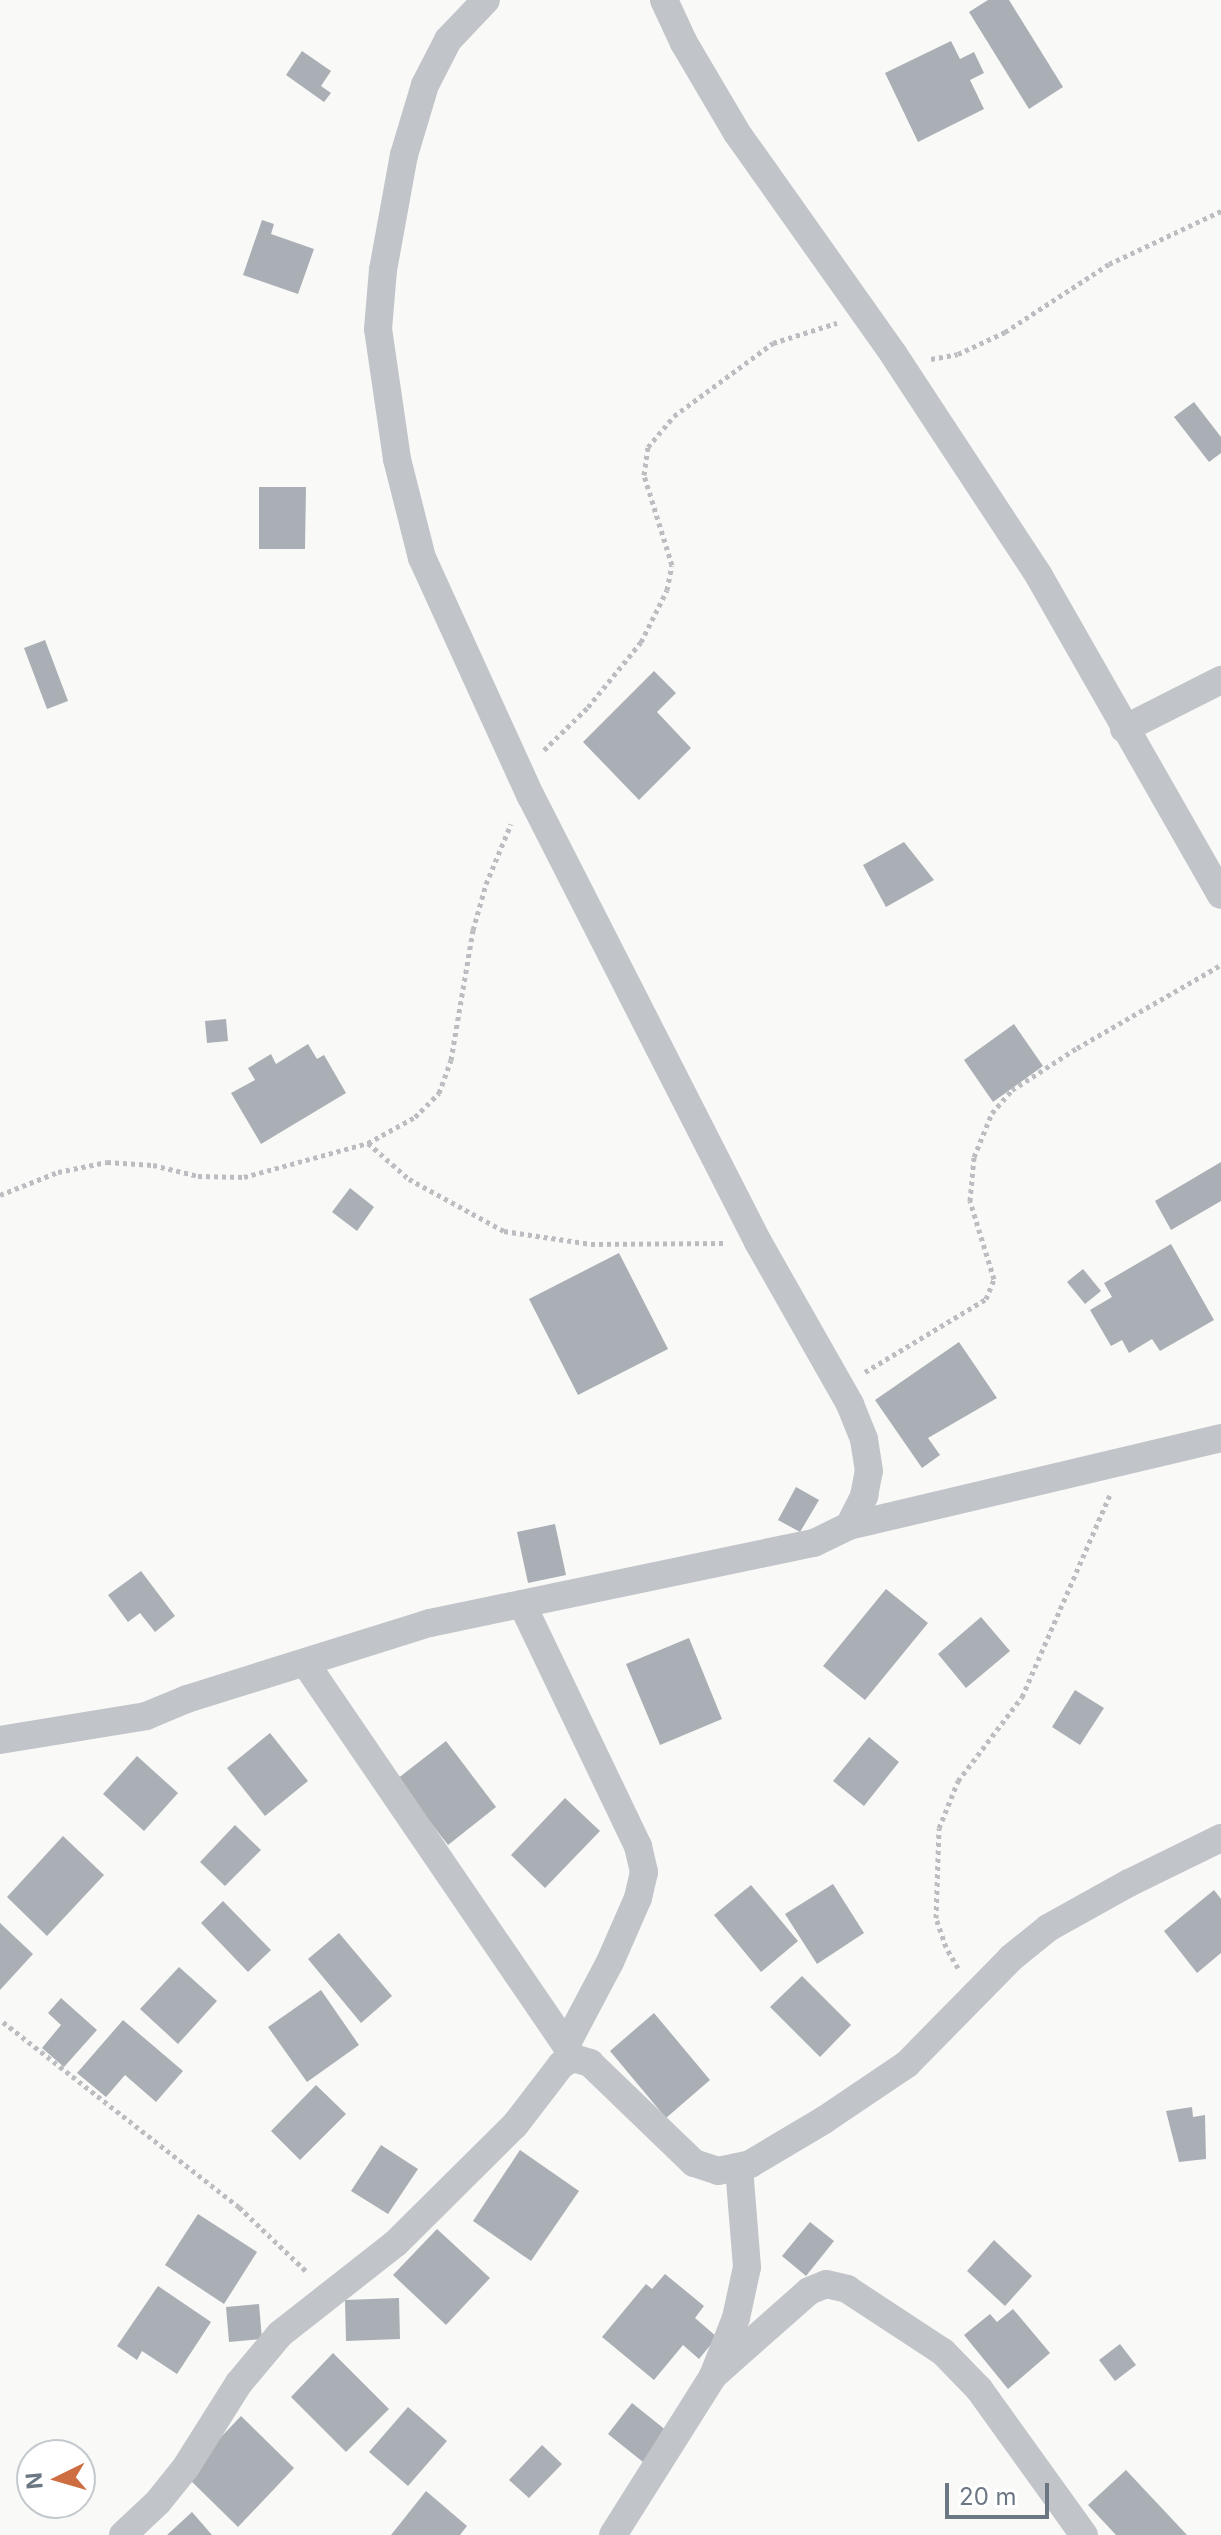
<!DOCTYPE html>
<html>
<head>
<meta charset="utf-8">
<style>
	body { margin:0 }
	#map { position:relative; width:1221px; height:2535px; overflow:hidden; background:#f9f9f7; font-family:Inter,sans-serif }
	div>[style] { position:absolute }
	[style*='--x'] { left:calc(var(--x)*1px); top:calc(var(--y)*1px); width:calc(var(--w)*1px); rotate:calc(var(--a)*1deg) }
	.building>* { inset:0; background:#a9afb5 }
	.path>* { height:5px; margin-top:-2.5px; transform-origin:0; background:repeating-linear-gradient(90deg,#bbbdc0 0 4px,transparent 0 8px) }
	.minor>* { height:28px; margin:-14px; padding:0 14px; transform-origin:14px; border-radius:14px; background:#c1c4c8 }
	span { translate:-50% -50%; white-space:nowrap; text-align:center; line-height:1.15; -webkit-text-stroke:8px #fff; paint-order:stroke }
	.north { position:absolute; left:16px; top:2439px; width:80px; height:80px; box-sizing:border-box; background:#fff; border:2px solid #c4c9ce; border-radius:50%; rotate:265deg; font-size:22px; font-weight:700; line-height:32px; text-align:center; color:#6c7784 }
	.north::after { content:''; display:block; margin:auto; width:28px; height:36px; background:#cd6e42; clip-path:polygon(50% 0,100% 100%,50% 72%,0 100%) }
	.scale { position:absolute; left:945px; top:2483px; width:104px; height:36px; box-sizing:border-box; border:4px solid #6c7784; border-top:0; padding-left:10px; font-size:24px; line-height:28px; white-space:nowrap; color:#6c7784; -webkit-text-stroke:6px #fff; paint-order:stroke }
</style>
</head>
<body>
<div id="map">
	<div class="building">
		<div style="clip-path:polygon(988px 0,1009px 0,1063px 87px,1029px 109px,969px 12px)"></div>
		<div style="clip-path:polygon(951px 41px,960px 59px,974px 52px,984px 73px,970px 80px,984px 109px,918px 142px,885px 73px)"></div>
		<div style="clip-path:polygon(302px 51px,331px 71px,321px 86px,331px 93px,324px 102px,286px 75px)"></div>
		<div style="clip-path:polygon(262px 220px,274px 224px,271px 234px,314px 249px,298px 294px,243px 275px)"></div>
		<div style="clip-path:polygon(1194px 402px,1221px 437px,1221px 453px,1209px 462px,1174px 417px)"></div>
		<div style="clip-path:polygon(259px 487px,306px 487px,305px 549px,259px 549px)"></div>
		<div style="clip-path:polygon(45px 640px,68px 701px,47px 709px,24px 648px)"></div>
		<div style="clip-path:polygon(654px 671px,676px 693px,657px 712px,691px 748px,639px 800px,583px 742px)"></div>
		<div style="clip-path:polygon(904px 842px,934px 880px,886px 907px,863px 865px)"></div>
		<div style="clip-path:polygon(226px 1019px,228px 1041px,207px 1043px,205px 1021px)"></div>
		<div style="clip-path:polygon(1014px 1024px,1043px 1066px,993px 1102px,964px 1060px)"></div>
		<div style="clip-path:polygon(308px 1044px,317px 1059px,324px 1055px,346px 1093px,261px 1144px,231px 1093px,255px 1080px,248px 1068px,271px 1054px,276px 1064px)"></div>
		<div style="clip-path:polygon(1221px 1162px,1221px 1201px,1171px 1230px,1155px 1201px)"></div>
		<div style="clip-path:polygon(350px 1188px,374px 1207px,357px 1231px,332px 1212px)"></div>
		<div style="clip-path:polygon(1171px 1244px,1214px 1320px,1160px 1351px,1152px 1339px,1129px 1353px,1122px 1340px,1111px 1346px,1090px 1310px,1112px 1297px,1104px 1283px)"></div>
		<div style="clip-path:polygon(619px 1253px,668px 1349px,578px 1395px,529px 1299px)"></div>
		<div style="clip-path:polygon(1083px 1269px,1101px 1291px,1085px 1304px,1067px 1282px)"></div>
		<div style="clip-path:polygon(959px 1342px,997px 1398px,928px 1438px,940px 1455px,922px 1468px,875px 1400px)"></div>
		<div style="clip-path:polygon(796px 1487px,819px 1500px,800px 1532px,778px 1520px)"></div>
		<div style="clip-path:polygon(555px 1524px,566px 1575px,528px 1583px,517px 1532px)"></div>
		<div style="clip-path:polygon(141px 1571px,175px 1616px,155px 1632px,140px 1613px,128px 1622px,108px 1595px)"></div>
		<div style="clip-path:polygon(886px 1589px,928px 1623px,865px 1700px,823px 1666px)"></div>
		<div style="clip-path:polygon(981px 1617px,1010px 1651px,966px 1688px,938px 1654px)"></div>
		<div style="clip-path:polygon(689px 1638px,722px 1719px,660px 1745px,626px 1664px)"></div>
		<div style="clip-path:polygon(1075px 1690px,1104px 1708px,1080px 1745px,1052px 1727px)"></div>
		<div style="clip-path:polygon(270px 1733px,308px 1781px,265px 1816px,227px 1768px)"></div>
		<div style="clip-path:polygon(869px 1737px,899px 1762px,864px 1806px,833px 1781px)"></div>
		<div style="clip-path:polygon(446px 1741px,496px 1807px,448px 1845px,397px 1779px)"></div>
		<div style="clip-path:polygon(137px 1756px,178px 1793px,144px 1831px,103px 1794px)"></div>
		<div style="clip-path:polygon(565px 1798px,600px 1831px,545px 1888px,511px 1855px)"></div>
		<div style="clip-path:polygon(235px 1825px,261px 1850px,225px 1886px,200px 1862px)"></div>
		<div style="clip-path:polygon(63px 1836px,104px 1875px,47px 1936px,7px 1897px)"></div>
		<div style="clip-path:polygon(833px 1884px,864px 1933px,817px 1964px,785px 1914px)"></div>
		<div style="clip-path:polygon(751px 1885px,798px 1941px,761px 1972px,714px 1915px)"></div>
		<div style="clip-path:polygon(1214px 1890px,1221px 1899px,1221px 1953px,1197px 1973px,1164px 1931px)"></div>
		<div style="clip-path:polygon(223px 1901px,271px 1950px,248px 1972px,201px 1923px)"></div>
		<div style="clip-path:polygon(0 1923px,33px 1954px,0 1990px)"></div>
		<div style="clip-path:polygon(339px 1933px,392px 1996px,361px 2023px,308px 1959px)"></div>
		<div style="clip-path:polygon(179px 1967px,217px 2001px,178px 2044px,140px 2009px)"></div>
		<div style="clip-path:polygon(802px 1976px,851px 2025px,820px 2057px,770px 2007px)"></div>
		<div style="clip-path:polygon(321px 1990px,359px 2045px,307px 2082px,268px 2027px)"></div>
		<div style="clip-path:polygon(61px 1998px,97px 2030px,64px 2067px,42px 2048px,61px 2025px,48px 2013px)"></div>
		<div style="clip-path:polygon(654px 2013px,710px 2080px,666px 2118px,610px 2051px)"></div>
		<div style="clip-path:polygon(123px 2020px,183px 2071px,156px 2102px,125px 2075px,106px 2097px,77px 2073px)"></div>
		<div style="clip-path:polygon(316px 2085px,346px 2114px,300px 2160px,271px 2131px)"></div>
		<div style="clip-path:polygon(1192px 2107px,1193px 2117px,1205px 2115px,1206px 2159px,1179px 2162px,1166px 2111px)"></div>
		<div style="clip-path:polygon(381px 2145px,418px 2169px,388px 2214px,351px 2191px)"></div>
		<div style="clip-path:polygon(520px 2150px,579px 2191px,531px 2261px,473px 2221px)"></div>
		<div style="clip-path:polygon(198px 2214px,257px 2252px,224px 2304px,165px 2265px)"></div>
		<div style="clip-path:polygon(810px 2222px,834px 2241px,806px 2276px,782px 2256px)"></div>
		<div style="clip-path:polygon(437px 2229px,490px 2278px,446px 2325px,393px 2275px)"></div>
		<div style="clip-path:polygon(994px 2240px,1032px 2276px,1005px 2306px,967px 2271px)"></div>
		<div style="clip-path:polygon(665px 2274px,704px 2306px,695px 2318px,717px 2337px,699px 2359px,683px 2345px,654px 2380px,602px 2337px,646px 2284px,652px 2289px)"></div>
		<div style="clip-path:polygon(158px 2286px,211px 2322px,177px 2374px,142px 2351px,137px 2360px,117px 2346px)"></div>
		<div style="clip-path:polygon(399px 2298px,400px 2339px,346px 2341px,345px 2300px)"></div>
		<div style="clip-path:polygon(259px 2304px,262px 2339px,229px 2342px,226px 2307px)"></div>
		<div style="clip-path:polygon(1013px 2309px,1050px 2353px,1008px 2389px,964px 2335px,990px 2314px,997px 2322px)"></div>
		<div style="clip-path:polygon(1120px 2344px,1136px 2365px,1115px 2381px,1099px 2360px)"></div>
		<div style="clip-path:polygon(333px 2353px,389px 2409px,346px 2452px,291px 2397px)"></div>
		<div style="clip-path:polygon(632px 2403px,667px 2431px,643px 2462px,608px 2434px)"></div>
		<div style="clip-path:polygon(408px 2407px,447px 2441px,408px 2486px,369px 2452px)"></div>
		<div style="clip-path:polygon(241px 2416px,294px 2468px,238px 2527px,185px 2475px)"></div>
		<div style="clip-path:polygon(542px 2445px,562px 2464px,529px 2498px,509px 2480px)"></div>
		<div style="clip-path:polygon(1126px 2470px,1187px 2535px,1116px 2535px,1088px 2505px)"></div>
		<div style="clip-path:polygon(426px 2491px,467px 2526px,460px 2535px,391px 2535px)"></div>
		<div style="clip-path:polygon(192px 2512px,212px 2535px,167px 2535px)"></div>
	</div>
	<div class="path">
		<div style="--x:931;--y:359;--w:27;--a:-10"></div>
		<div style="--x:958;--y:354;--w:52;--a:-25.1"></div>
		<div style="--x:1005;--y:332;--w:124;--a:-33.2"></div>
		<div style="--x:1109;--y:264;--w:124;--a:-25.3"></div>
		<div style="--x:544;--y:750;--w:62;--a:-44.3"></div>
		<div style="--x:588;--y:707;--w:84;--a:-50.8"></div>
		<div style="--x:641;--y:642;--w:58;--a:-63.4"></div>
		<div style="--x:667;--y:590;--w:25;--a:-79"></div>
		<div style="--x:672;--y:565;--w:94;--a:-107.3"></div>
		<div style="--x:644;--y:475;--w:28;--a:-82"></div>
		<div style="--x:648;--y:447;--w:40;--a:-50"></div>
		<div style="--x:674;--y:416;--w:123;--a:-36.4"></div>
		<div style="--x:773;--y:343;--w:67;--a:-17.4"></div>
		<div style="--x:368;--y:1143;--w:55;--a:41.3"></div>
		<div style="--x:409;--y:1179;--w:108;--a:28.7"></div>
		<div style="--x:504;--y:1231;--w:88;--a:8.5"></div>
		<div style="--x:591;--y:1244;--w:132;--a:-0.4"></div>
		<div style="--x:0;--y:1195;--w:62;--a:-21.6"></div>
		<div style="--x:58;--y:1172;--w:50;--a:-11.5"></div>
		<div style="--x:107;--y:1162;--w:46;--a:3.7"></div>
		<div style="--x:153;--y:1165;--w:46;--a:13.7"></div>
		<div style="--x:198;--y:1176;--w:46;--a:1.2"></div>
		<div style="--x:244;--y:1177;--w:129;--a:-15.3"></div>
		<div style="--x:368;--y:1143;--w:54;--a:-29"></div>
		<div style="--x:415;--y:1117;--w:34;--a:-45"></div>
		<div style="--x:439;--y:1093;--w:35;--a:-70"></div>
		<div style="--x:451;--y:1060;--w:132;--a:-80.4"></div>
		<div style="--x:473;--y:930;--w:48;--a:-74.2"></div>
		<div style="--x:486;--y:884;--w:65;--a:-67.4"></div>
		<div style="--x:865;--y:1372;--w:141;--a:-31.1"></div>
		<div style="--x:986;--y:1299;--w:22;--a:-68"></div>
		<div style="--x:994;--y:1279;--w:82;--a:-107.1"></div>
		<div style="--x:970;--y:1201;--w:44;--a:-84.8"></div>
		<div style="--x:974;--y:1157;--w:48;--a:-67.8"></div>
		<div style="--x:992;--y:1113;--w:30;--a:-49"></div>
		<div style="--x:1012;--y:1090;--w:77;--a:-32.9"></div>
		<div style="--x:1077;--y:1048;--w:166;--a:-30"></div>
		<div style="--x:958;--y:1968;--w:24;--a:-120"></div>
		<div style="--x:946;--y:1947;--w:31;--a:-109"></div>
		<div style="--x:936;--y:1918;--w:90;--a:-88.1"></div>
		<div style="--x:939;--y:1828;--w:51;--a:-68"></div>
		<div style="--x:958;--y:1781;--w:106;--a:-52.7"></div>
		<div style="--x:1022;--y:1697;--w:220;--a:-66.5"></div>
		<div style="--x:3;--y:2022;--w:300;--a:38.1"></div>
		<div style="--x:239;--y:2207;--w:95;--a:43.7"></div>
	</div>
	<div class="minor">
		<div style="--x:664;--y:0;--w:47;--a:65.1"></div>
		<div style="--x:684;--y:43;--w:104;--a:59.5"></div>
		<div style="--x:737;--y:133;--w:272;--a:54.7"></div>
		<div style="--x:894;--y:355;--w:264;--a:56.7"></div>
		<div style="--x:1039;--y:576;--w:367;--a:60.3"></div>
		<div style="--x:1124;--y:729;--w:109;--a:-26.8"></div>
		<div style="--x:849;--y:1526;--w:382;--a:-13.3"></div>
		<div style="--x:522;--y:1604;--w:268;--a:64.4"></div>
		<div style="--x:638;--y:1846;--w:27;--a:77"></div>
		<div style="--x:644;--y:1872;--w:27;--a:103"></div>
		<div style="--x:638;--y:1898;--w:70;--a:113.6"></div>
		<div style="--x:610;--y:1962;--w:94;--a:117.9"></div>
		<div style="--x:566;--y:2045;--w:15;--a:62"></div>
		<div style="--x:306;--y:1664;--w:461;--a:55.7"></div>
		<div style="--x:0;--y:1740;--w:148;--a:-9.3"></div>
		<div style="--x:146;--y:1716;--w:44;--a:-22.5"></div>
		<div style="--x:187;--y:1699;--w:255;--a:-17.4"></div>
		<div style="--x:430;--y:1623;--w:392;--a:-11.8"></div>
		<div style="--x:814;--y:1543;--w:39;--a:-26"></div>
		<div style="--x:849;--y:1526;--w:34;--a:-63"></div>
		<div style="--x:864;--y:1496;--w:25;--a:-79"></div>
		<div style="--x:869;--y:1471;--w:32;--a:-99"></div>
		<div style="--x:864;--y:1439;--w:38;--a:-112"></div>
		<div style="--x:850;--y:1404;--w:186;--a:-119.6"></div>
		<div style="--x:758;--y:1242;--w:500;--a:-117"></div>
		<div style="--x:531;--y:797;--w:263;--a:-114.5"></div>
		<div style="--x:422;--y:558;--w:102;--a:-104.2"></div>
		<div style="--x:397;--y:459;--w:131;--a:-98.3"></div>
		<div style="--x:378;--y:329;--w:59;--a:-85.2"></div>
		<div style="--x:383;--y:270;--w:117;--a:-79.7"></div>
		<div style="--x:404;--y:155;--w:73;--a:-73.3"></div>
		<div style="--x:425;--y:85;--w:51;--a:-62.9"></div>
		<div style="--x:448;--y:40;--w:55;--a:-46.5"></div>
		<div style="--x:713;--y:2376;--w:128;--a:-41.5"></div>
		<div style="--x:809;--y:2291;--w:18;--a:-22"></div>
		<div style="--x:826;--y:2284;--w:22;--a:13"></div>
		<div style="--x:847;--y:2289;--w:115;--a:33.3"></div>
		<div style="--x:943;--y:2352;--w:52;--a:45.8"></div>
		<div style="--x:979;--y:2389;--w:180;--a:54.3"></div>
		<div style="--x:123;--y:2535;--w:48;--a:-43.3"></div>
		<div style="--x:158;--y:2502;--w:45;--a:-51.3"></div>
		<div style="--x:186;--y:2467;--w:99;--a:-57.8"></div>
		<div style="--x:239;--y:2383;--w:64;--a:-50.1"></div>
		<div style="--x:280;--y:2334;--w:147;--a:-38.1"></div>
		<div style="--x:396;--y:2243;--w:168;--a:-44.8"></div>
		<div style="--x:515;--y:2125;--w:76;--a:-52.5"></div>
		<div style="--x:561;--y:2065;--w:14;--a:-30"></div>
		<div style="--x:573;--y:2058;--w:18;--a:16"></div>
		<div style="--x:590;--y:2063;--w:144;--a:43.9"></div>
		<div style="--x:694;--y:2163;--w:25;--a:18"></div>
		<div style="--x:718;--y:2171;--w:33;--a:-12"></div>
		<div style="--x:750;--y:2164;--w:86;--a:-30.7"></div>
		<div style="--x:824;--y:2120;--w:100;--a:-34"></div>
		<div style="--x:907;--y:2064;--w:148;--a:-45.5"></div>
		<div style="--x:1011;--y:1958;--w:48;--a:-39"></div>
		<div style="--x:1048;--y:1928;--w:93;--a:-29.1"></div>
		<div style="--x:1129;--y:1883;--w:102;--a:-26.1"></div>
		<div style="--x:613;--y:2535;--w:188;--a:-57.8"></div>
		<div style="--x:713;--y:2376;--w:62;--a:-68.4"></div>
		<div style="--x:736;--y:2318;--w:52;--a:-77.8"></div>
		<div style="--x:747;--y:2267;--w:100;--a:-94.6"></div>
	</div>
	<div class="north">N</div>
	<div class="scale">20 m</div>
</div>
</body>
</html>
